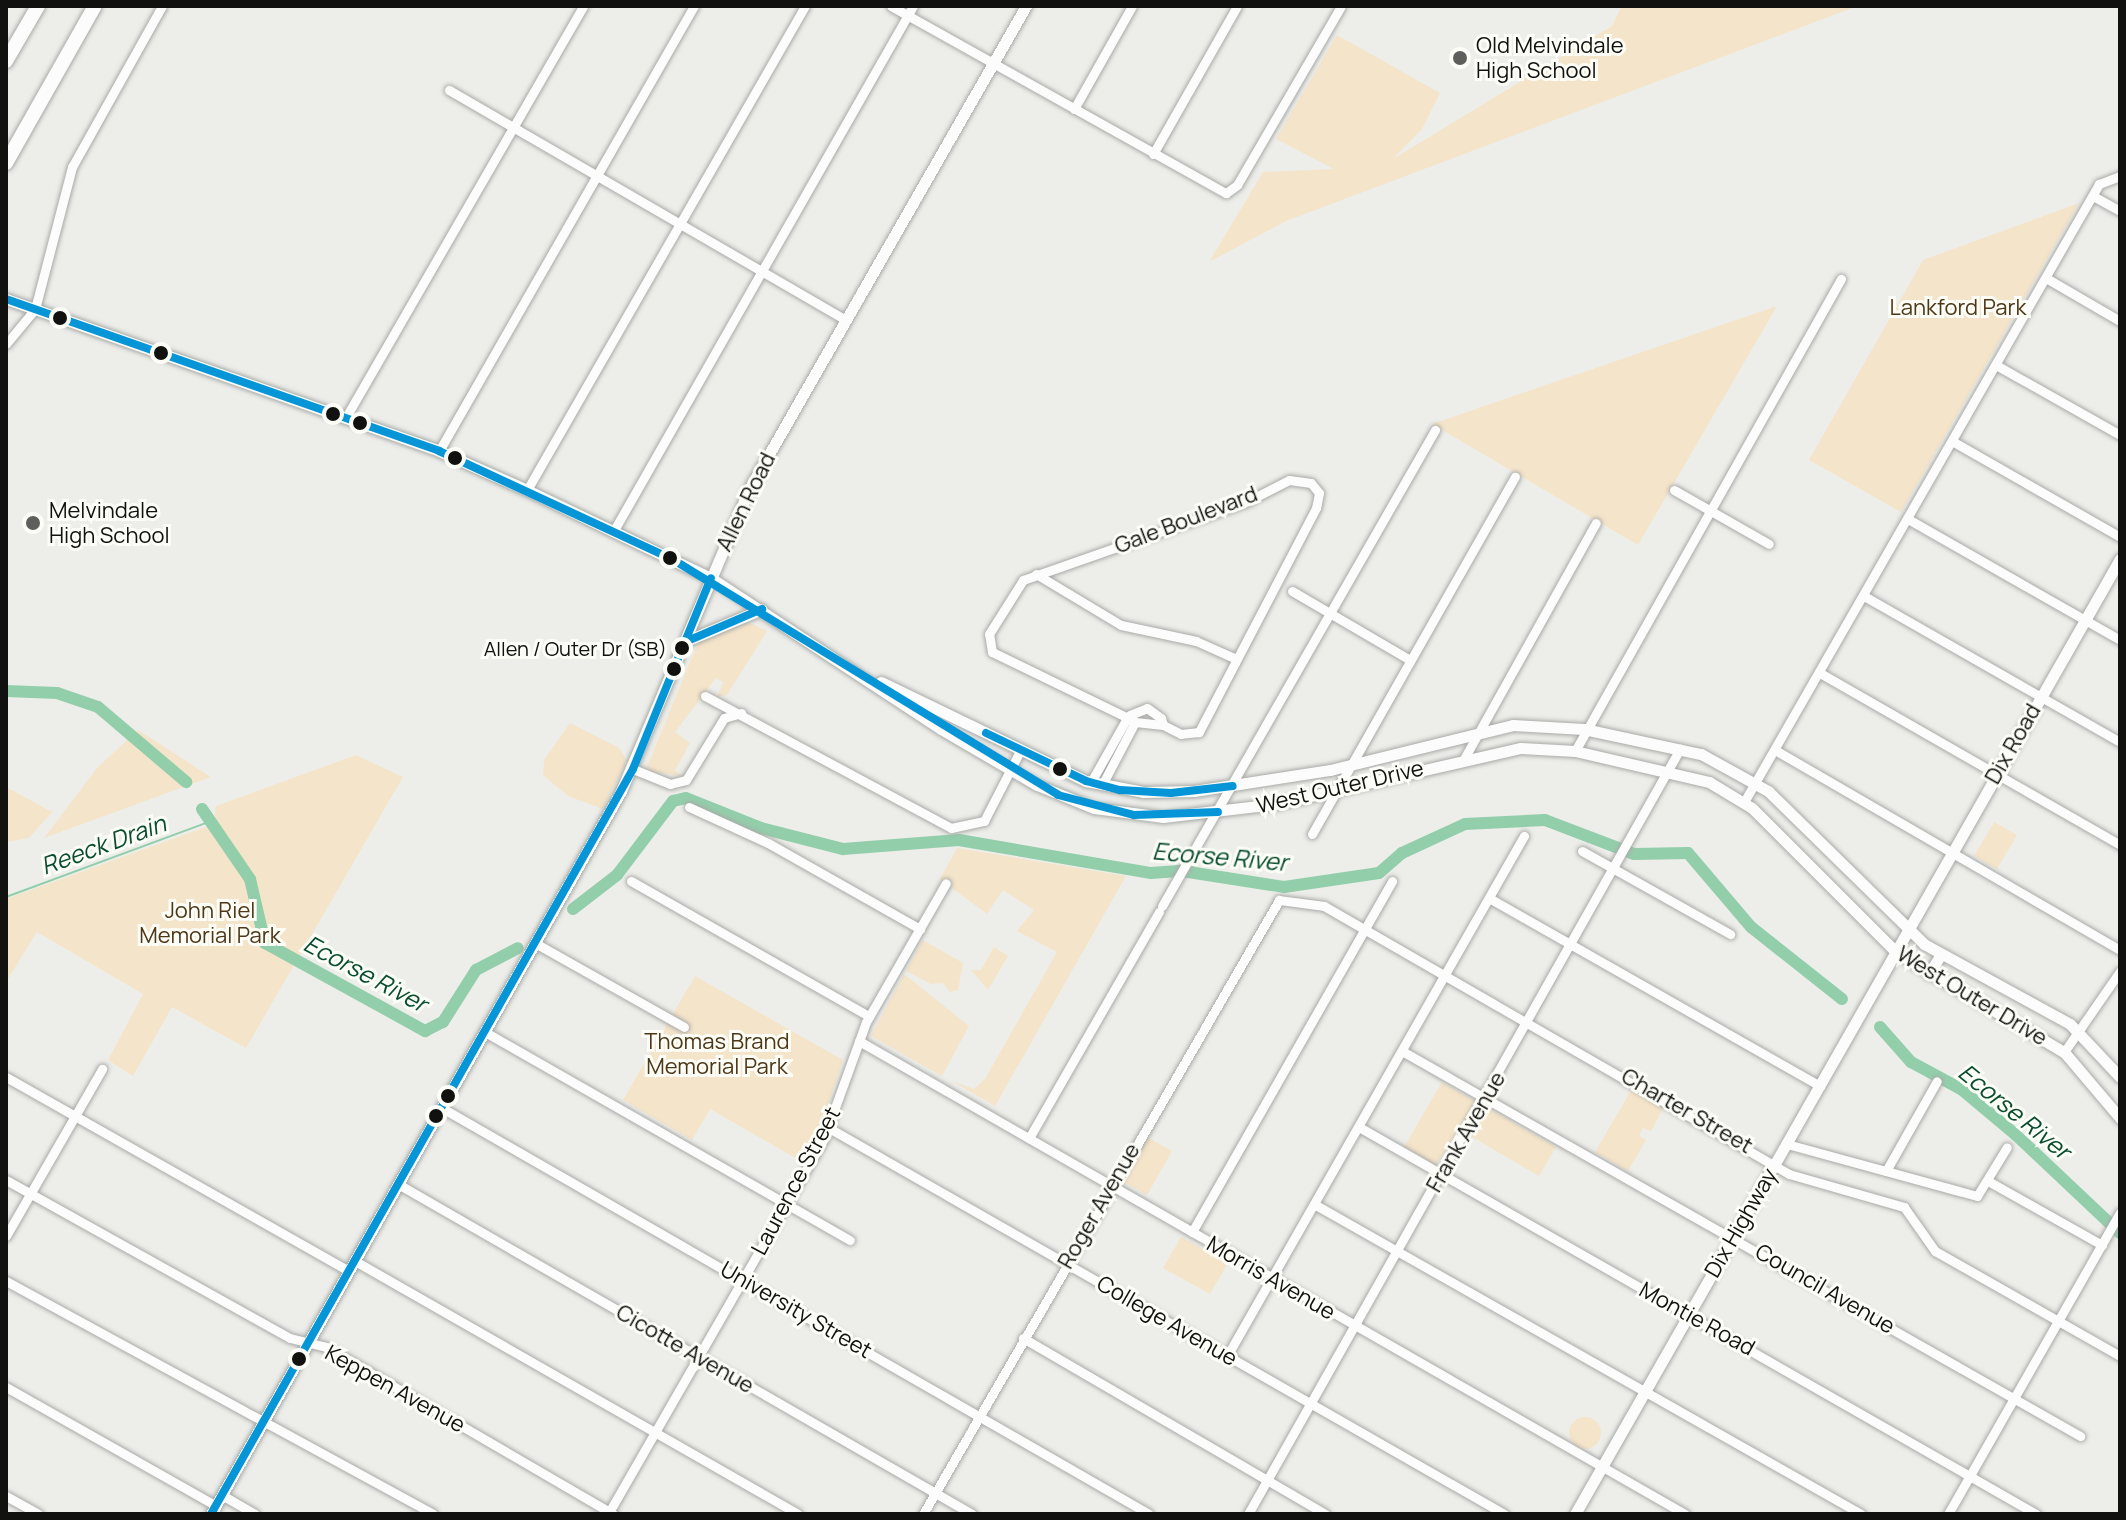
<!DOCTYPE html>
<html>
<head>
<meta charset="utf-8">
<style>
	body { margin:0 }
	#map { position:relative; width:2126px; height:1520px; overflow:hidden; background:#edeeea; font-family:Manrope,sans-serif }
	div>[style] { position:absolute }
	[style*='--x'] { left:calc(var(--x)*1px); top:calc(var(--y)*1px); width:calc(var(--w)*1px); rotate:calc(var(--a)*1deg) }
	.green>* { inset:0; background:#f4e4ca }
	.round { border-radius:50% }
	.stream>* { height:2px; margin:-1px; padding:0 1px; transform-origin:1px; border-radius:1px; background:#93ceab }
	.river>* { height:12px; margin:-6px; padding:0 6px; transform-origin:6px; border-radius:6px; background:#93ceab }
	.roads { filter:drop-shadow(0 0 2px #a9aaa7) drop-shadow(0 0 2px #a9aaa7) }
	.minor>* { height:9px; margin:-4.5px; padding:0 4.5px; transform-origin:4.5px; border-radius:4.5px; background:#fcfcfc }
	.major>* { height:11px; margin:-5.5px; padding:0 5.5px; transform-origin:5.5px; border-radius:5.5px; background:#fcfcfc }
	.highway>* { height:14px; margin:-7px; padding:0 7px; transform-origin:7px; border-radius:7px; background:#fcfcfc }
	.bus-1>* { height:8px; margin:-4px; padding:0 4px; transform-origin:4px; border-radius:4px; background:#0696d7 }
	.dots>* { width:22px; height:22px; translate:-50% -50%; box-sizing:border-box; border:4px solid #fcfdf6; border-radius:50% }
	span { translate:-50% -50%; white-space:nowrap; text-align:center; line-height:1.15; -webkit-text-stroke:6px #fcfdf6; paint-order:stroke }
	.bus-label { font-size:20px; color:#11120f }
	.right { translate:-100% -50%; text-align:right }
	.poi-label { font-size:22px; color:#11120f }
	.left { translate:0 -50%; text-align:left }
	.park-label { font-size:22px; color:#4d3717 }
	.street-label { font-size:22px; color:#11120f }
	.water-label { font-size:24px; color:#094d2e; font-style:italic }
	.frame { position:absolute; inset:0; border:8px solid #11120f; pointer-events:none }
</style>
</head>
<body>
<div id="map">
	<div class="green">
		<div style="clip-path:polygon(1622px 6px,1858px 6px,1286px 221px,1209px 262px,1263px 172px,1334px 169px,1276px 139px,1337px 35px,1440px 93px,1422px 129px,1393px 159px,1612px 26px)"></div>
		<div style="clip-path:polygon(2079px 203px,1901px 512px,1809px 460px,1923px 260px)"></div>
		<div style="clip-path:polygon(1777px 306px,1638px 545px,1432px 424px)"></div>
		<div style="clip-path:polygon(746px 621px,767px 631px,727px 695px,717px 697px,723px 682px,716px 678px,675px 732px,690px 743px,675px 770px,681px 776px,651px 772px,647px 767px,699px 640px)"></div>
		<div style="clip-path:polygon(570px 723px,619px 748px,627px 760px,603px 809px,568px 796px,543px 775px,544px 760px)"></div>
		<div style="clip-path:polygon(138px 730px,211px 777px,44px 838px,97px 768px)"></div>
		<div style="clip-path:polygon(356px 755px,403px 777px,246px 1048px,172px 1007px,133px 1076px,108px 1060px,143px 994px,37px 932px,6px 982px,6px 899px,214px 824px,216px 806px)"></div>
		<div style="clip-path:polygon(6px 787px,52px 812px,29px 838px,6px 842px)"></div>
		<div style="clip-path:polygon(1994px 822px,2017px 835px,1997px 869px,1974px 856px)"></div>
		<div style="clip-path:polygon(957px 848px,1126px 876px,995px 1106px,952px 1081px,974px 1089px,985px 1079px,1057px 952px,1017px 931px,1034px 910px,1003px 890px,987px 914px,940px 879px)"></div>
		<div style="clip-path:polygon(923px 940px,963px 963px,958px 990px,950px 992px,943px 983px,931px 984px,906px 971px)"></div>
		<div style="clip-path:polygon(994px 947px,1008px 956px,988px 990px,971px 970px,981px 970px)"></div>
		<div style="clip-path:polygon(904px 974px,969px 1026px,942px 1076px,871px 1036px)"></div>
		<div style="clip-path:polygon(695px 976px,843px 1060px,822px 1122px,799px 1160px,710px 1109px,692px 1140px,623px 1100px)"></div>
		<div style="clip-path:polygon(1442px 1082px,1477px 1102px,1436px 1165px,1404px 1147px)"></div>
		<div style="clip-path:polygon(1632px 1089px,1664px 1107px,1651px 1131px,1643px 1128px,1639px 1136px,1646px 1140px,1628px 1171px,1595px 1152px)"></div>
		<div style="clip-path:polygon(1486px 1107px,1556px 1147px,1539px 1176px,1469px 1135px)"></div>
		<div style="clip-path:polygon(1147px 1137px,1172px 1151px,1147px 1195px,1122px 1181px)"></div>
		<div style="clip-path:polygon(1181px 1237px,1228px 1263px,1210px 1294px,1163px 1268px)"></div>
		<div class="round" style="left:1569px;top:1417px;width:32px;height:32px"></div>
	</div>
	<div class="stream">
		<div style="--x:6;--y:897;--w:220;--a:-20.3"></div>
	</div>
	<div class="river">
		<div style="--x:6;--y:691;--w:51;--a:2.2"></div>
		<div style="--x:57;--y:693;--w:43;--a:18.9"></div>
		<div style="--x:98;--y:707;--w:116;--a:40.4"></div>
		<div style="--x:202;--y:809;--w:85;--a:55.6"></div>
		<div style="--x:250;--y:879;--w:66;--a:76.8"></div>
		<div style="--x:265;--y:943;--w:183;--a:28.8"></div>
		<div style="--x:425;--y:1031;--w:20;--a:-27"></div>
		<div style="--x:443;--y:1022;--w:62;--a:-57.6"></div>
		<div style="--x:476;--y:970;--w:47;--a:-27.6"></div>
		<div style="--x:573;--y:909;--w:56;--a:-37.7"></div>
		<div style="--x:617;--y:875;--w:93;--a:-52.9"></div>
		<div style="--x:673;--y:801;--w:13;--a:-13"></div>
		<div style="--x:686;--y:798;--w:81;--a:21.8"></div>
		<div style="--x:761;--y:828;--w:85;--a:14.4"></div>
		<div style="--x:843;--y:849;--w:116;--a:-4.4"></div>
		<div style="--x:959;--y:840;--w:195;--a:9.8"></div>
		<div style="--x:1151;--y:873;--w:31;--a:-4"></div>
		<div style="--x:1182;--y:871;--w:103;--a:8.9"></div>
		<div style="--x:1284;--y:887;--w:96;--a:-8.4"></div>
		<div style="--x:1379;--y:873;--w:30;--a:-41"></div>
		<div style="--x:1402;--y:853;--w:69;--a:-24.7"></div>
		<div style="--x:1465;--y:824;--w:80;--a:-2.9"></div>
		<div style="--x:1545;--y:820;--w:95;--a:20.9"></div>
		<div style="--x:1634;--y:854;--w:54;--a:-1.1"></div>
		<div style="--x:1688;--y:853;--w:97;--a:49.6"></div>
		<div style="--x:1751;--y:927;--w:116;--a:38.4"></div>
		<div style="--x:1880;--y:1027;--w:47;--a:48.5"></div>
		<div style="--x:1911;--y:1062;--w:57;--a:28.4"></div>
		<div style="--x:1961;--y:1089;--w:72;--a:39.9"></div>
		<div style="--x:2016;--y:1135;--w:143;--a:43.3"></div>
	</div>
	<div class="roads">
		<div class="minor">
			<div style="--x:891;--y:6;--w:384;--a:29.2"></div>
			<div style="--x:1226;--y:193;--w:14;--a:-36"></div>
			<div style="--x:1237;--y:185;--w:207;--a:-59.8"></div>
			<div style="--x:449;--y:90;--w:459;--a:30.1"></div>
			<div style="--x:1074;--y:109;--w:118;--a:-60.6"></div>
			<div style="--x:1153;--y:154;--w:170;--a:-60.4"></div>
			<div style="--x:2093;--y:196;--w:31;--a:29"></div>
			<div style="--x:2046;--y:278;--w:86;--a:30.2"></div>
			<div style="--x:6;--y:344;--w:45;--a:-50.4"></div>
			<div style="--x:35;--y:309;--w:147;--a:-75.4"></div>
			<div style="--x:72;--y:167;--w:184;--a:-60.8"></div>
			<div style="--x:1996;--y:365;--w:142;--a:29.4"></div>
			<div style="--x:346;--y:417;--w:474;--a:-60"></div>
			<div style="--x:1952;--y:441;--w:193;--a:29.7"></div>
			<div style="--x:439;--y:451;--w:513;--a:-60.19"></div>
			<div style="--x:527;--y:490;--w:558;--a:-60.13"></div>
			<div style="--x:1674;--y:490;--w:109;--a:29.6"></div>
			<div style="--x:1908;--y:519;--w:244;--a:29.7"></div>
			<div style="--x:613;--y:532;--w:606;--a:-60.3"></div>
			<div style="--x:1036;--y:574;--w:99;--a:31"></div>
			<div style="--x:1121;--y:625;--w:77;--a:12"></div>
			<div style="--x:1196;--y:641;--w:42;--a:24.1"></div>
			<div style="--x:1292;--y:591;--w:137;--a:30.3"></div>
			<div style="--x:1864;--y:596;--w:295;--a:29.7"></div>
			<div style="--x:1820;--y:673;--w:346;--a:29.8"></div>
			<div style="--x:705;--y:696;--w:279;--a:28.2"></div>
			<div style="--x:951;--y:828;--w:34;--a:-12"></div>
			<div style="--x:984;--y:821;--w:79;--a:-62.8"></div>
			<div style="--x:1775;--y:750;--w:399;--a:30.1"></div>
			<div style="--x:1575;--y:751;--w:542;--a:-60.6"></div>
			<div style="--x:1465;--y:757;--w:268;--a:-60.8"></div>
			<div style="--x:633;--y:769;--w:40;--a:22"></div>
			<div style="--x:670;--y:784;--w:16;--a:-14"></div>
			<div style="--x:686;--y:780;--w:73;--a:-58.5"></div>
			<div style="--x:724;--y:718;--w:18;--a:-16"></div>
			<div style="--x:1091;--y:782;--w:73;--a:-60.6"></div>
			<div style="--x:1127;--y:718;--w:4;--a:-45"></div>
			<div style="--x:1130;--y:715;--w:18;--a:-22"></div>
			<div style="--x:1147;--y:708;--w:17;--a:36"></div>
			<div style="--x:1161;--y:718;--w:7;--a:74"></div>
			<div style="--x:1163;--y:725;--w:28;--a:-174"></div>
			<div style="--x:1135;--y:722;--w:9;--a:-153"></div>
			<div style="--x:1127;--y:718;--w:1;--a:-135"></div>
			<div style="--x:1126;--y:717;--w:149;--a:-154.1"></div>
			<div style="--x:992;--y:652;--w:18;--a:-99"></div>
			<div style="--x:989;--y:634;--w:64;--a:-57.8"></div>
			<div style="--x:1023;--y:580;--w:238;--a:-19.3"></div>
			<div style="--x:1248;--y:501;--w:46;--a:-27.1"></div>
			<div style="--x:1289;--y:480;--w:22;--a:8"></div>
			<div style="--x:1311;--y:483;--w:13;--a:51"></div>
			<div style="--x:1319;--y:493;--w:15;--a:101"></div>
			<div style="--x:1316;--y:508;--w:253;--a:117.6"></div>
			<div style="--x:1199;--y:732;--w:18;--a:174"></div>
			<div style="--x:1181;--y:734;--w:20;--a:-153"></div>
			<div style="--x:1102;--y:785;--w:71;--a:-62.4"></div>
			<div style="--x:1744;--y:802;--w:713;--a:-60.13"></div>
			<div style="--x:2099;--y:184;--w:22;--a:-21"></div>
			<div style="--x:689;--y:807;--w:87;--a:24.5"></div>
			<div style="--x:768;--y:843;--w:175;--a:29.5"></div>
			<div style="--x:1312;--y:834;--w:411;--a:-60.4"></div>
			<div style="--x:1582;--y:851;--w:170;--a:29.3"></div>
			<div style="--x:631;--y:881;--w:274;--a:29.6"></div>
			<div style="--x:1489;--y:898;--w:381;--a:29.6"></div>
			<div style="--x:1162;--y:906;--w:549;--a:-60.16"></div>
			<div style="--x:535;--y:943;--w:171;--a:29.4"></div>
			<div style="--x:485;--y:1032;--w:420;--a:29.7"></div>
			<div style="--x:859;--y:1041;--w:952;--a:29.8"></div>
			<div style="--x:1402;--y:1051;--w:780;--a:29.59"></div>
			<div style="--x:2064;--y:1052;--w:98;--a:-55.3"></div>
			<div style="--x:6;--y:1077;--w:394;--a:29.5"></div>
			<div style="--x:442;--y:1108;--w:815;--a:29.87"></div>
			<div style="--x:1359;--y:1127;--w:780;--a:29.75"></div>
			<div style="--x:829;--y:1128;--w:778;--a:29.76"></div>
			<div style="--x:1029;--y:1138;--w:261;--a:-60.1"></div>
			<div style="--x:1787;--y:1144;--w:197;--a:15.3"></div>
			<div style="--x:1977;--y:1196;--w:57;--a:-58.5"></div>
			<div style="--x:1886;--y:1171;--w:103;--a:-60.5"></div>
			<div style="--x:6;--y:1180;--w:325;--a:29.1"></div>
			<div style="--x:290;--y:1338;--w:37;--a:14"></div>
			<div style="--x:326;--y:1347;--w:332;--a:30.2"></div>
			<div style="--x:1988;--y:1181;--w:131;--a:29.3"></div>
			<div style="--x:398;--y:1184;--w:662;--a:29.9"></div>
			<div style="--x:1314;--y:1204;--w:629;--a:29.54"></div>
			<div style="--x:1192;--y:1232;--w:404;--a:-60.3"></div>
			<div style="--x:6;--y:1236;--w:193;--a:-60.1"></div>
			<div style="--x:355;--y:1261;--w:510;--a:29.73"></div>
			<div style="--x:6;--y:1281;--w:486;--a:28.6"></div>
			<div style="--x:1023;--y:1338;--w:350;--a:30.2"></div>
			<div style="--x:1227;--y:1356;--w:599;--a:-60.27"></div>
			<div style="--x:6;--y:1387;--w:241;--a:29.5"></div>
			<div style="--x:222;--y:1495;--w:38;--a:30"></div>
			<div style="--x:6;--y:1496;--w:37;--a:29"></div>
			<div style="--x:608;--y:1514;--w:434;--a:-60.1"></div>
			<div style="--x:824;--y:1138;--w:123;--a:-70.1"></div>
			<div style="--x:866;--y:1022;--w:160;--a:-60.1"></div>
			<div style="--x:923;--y:1514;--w:710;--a:-59.89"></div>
			<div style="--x:1279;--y:900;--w:45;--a:7.6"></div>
			<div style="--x:1324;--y:906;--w:537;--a:29.96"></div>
			<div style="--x:1789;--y:1174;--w:120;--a:16"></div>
			<div style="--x:1904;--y:1207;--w:54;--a:54.8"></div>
			<div style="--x:1935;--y:1251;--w:213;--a:29.6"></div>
			<div style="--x:1248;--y:1514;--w:879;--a:-60.55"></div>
			<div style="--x:1948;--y:1514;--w:347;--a:-60.3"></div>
		</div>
		<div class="major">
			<div style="--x:6;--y:299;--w:459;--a:19.3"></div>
			<div style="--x:439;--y:451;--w:96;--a:23.9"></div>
			<div style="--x:527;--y:490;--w:204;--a:25.6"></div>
			<div style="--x:711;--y:578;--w:275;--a:33.3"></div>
			<div style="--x:941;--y:729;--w:111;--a:30.3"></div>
			<div style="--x:1037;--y:785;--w:61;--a:22"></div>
			<div style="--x:1094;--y:808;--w:70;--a:7.4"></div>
			<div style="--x:1163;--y:817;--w:114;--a:-6.6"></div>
			<div style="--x:1276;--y:804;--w:251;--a:-12.9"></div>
			<div style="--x:1521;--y:748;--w:54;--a:3.2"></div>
			<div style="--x:1575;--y:751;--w:138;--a:13"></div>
			<div style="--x:1709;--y:782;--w:50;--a:31.2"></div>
			<div style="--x:1752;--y:808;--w:204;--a:45"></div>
			<div style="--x:1896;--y:952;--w:196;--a:30.8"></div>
			<div style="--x:2064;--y:1052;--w:87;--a:49.7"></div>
			<div style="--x:686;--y:641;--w:82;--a:-22.8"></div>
			<div style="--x:881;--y:682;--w:228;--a:25.8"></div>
			<div style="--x:1086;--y:781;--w:58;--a:10.9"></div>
			<div style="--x:1143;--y:792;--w:51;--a:-1.1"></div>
			<div style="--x:1194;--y:791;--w:138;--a:-8.8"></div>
			<div style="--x:1330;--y:770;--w:188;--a:-13.8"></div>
			<div style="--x:1513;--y:725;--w:71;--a:3.2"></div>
			<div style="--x:1584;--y:729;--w:120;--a:12.1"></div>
			<div style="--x:1701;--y:754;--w:77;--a:28.9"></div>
			<div style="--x:1768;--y:791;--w:219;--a:44.4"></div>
			<div style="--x:1924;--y:944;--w:166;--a:28.7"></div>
			<div style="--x:2070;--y:1024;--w:73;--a:46.7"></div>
			<div style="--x:1929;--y:974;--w:23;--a:-59"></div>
			<div style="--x:211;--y:1514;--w:831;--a:-60.44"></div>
			<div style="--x:621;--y:791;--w:328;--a:-67"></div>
			<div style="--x:749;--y:489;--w:557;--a:-60.17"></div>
			<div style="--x:1575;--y:1514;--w:1100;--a:-60.29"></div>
		</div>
		<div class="highway">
			<div style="--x:6;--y:61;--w:64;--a:-59.8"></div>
			<div style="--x:6;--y:163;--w:180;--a:-60.5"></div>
		</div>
	</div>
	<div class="bus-1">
		<div style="--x:6;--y:299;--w:459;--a:19.3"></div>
		<div style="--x:439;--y:451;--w:257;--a:24.9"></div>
		<div style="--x:672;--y:559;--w:452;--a:31.4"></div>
		<div style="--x:1058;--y:795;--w:79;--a:14.7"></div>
		<div style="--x:1134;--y:815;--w:84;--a:-2"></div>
		<div style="--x:685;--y:642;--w:84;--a:-23.2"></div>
		<div style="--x:986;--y:733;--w:111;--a:25.6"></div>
		<div style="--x:1086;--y:781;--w:35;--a:15"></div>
		<div style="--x:1120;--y:790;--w:51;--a:3.4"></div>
		<div style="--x:1171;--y:793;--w:62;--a:-6.4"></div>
		<div style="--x:211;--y:1514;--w:856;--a:-60.47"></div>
		<div style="--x:633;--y:769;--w:206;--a:-67.8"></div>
	</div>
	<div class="dots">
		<div style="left:1460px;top:58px;background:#5e5f5c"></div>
		<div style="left:60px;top:318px;background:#11120f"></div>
		<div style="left:161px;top:353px;background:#11120f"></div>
		<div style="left:333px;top:414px;background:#11120f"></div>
		<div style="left:360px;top:423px;background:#11120f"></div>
		<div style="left:455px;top:458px;background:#11120f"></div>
		<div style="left:33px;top:523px;background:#5e5f5c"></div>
		<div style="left:670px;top:558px;background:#11120f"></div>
		<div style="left:682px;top:648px;background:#11120f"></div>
		<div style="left:674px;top:669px;background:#11120f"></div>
		<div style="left:1060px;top:769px;background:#11120f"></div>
		<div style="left:448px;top:1096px;background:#11120f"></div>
		<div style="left:436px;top:1116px;background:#11120f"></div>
		<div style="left:299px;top:1359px;background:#11120f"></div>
	</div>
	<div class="bus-label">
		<span class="right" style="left:667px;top:648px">Allen / Outer Dr (SB)</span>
	</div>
	<div class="poi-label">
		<span class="left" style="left:1476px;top:58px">Old Melvindale<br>High School</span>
		<span class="left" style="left:49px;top:523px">Melvindale<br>High School</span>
	</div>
	<div class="park-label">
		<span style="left:1958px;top:308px">Lankford Park</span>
		<span style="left:210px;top:923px">John Riel<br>Memorial Park</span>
		<span style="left:717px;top:1054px">Thomas Brand<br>Memorial Park</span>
	</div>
	<div class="street-label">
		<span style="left:746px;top:502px;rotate:-64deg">Allen Road</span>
		<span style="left:1186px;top:520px;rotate:-21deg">Gale Boulevard</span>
		<span style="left:2013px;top:744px;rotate:-60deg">Dix Road</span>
		<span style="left:1340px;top:787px;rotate:-13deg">West Outer Drive</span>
		<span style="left:1972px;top:996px;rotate:31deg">West Outer Drive</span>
		<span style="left:1687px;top:1111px;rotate:30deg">Charter Street</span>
		<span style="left:1466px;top:1132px;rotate:-60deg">Frank Avenue</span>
		<span style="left:796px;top:1181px;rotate:-62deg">Laurence Street</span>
		<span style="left:1099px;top:1206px;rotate:-60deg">Roger Avenue</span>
		<span style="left:1741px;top:1223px;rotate:-60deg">Dix Highway</span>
		<span style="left:1271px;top:1278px;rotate:30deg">Morris Avenue</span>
		<span style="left:1825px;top:1289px;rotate:30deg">Council Avenue</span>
		<span style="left:796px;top:1310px;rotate:30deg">University Street</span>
		<span style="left:1697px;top:1319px;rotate:29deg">Montie Road</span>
		<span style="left:1167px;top:1321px;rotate:30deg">College Avenue</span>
		<span style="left:685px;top:1349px;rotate:30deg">Cicotte Avenue</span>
		<span style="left:395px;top:1389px;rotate:29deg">Keppen Avenue</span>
	</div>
	<div class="water-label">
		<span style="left:103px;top:844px;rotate:-20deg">Reeck Drain</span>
		<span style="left:1220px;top:856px;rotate:5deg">Ecorse River</span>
		<span style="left:366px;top:973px;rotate:28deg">Ecorse River</span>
		<span style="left:2015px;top:1111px;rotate:39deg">Ecorse River</span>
	</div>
	<div class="frame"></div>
</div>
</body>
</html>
